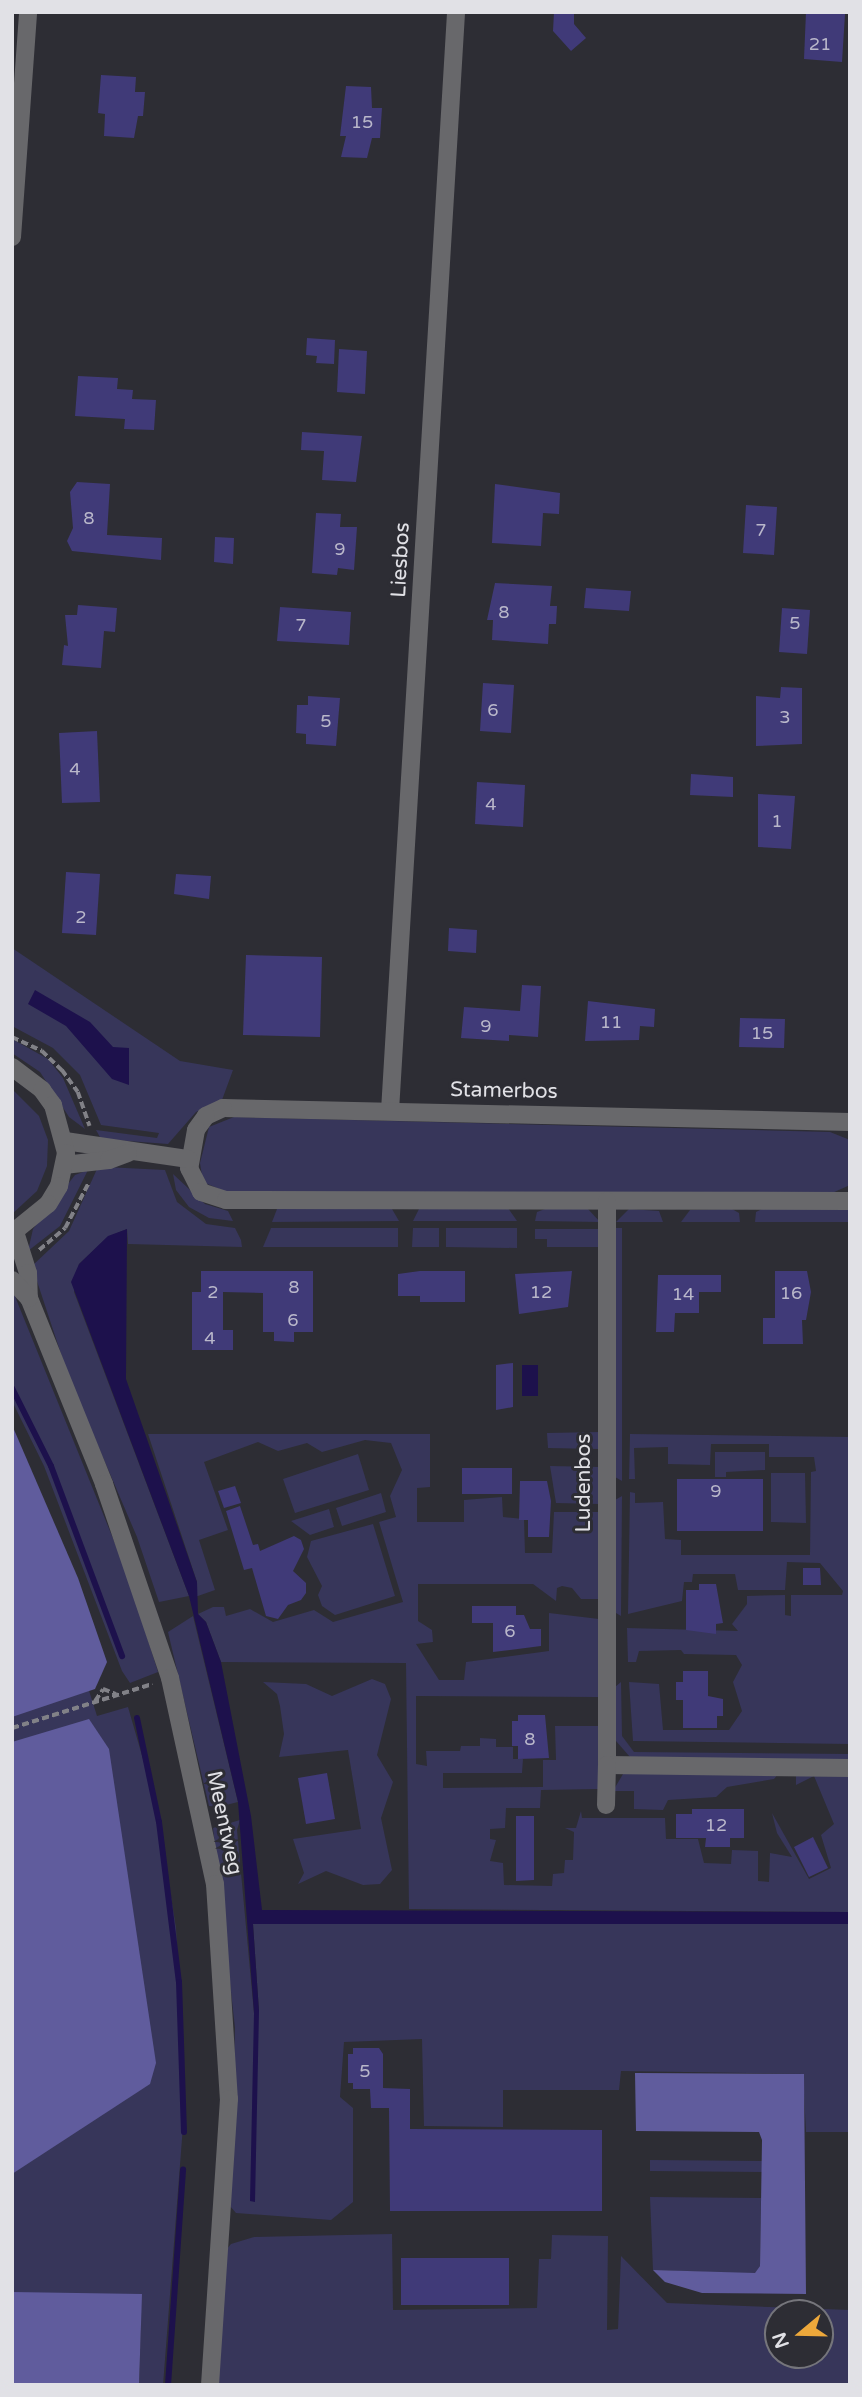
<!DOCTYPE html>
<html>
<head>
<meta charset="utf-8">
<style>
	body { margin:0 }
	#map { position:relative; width:862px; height:2397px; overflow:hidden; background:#2d2d34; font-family:"Varela Round",sans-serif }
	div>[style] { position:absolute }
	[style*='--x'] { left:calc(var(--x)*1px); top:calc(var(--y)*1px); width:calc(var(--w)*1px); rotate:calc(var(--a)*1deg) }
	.green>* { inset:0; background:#37365a }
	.forest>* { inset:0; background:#605c9d }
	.water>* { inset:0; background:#1d114c }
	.stream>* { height:6px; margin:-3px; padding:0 3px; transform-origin:3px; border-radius:3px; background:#1d114c }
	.building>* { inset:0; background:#403a78 }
	.path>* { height:3.5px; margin-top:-1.75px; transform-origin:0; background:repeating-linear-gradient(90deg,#818187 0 7px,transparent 0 10.5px) }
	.minor>* { height:18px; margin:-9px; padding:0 9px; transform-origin:9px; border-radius:9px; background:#68686b }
	.tertiary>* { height:18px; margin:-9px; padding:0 9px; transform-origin:9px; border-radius:9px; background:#68686b }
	span { translate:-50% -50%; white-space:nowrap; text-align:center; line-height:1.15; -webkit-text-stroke:6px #2d2d34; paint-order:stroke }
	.number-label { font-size:18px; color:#b9b7ca }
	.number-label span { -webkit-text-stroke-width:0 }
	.street-label { font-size:21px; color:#e1e1e6 }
	.frame { position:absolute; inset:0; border:14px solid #e1e1e6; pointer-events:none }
	.north { position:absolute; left:764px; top:2299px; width:70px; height:70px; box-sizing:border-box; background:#2d2d34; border:2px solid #75757b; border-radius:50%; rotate:251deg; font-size:19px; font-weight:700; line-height:28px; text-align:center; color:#e1e1e6 }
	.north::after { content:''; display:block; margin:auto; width:24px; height:32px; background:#eda83b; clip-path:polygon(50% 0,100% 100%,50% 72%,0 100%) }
</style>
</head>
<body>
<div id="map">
	<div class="green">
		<div style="clip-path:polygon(12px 948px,180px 1061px,233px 1070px,222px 1100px,196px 1112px,168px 1144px,101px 1139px,96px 1130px,157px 1138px,159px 1133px,101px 1125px,80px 1075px,53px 1048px,12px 1026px)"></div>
		<div style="clip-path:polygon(12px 1039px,48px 1059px,63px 1078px,85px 1129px,69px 1117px,40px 1072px,12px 1053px)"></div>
		<div style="clip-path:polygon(12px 1089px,39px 1116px,48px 1140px,47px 1166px,37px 1191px,12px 1214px)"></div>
		<div style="clip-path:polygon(234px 1117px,830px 1132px,850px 1140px,850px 1185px,832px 1193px,226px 1192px,203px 1182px,200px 1163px,209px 1127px)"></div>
		<div style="clip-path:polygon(105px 1167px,165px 1170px,177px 1202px,206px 1224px,235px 1228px,241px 1240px,242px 1247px,128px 1244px,127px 1229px,108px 1237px,79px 1264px,74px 1292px,189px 1596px,159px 1602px,137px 1537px,69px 1378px,32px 1266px,69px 1231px,97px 1169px)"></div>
		<div style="clip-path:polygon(88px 1170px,60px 1226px,28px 1251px,33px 1229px,75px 1175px)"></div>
		<div style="clip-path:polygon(173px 1174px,205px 1204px,228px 1211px,233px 1221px,209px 1218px,189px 1207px,176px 1190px)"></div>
		<div style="clip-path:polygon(508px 1208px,517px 1221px,413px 1221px,419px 1209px)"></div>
		<div style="clip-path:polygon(277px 1209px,392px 1209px,399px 1221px,272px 1222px)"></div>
		<div style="clip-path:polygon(545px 1209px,588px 1209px,600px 1222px,535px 1221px,537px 1212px)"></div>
		<div style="clip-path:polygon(629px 1209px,659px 1211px,663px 1222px,616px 1222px)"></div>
		<div style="clip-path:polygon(732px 1209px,739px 1213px,740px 1222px,681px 1222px,690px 1210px)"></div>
		<div style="clip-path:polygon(762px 1209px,850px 1209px,850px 1222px,755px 1222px,756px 1212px)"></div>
		<div style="clip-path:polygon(271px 1228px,398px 1228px,398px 1247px,263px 1247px)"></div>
		<div style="clip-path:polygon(413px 1228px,439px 1228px,439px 1247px,412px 1247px)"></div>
		<div style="clip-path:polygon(446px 1228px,517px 1228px,517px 1248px,446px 1247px)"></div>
		<div style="clip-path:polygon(616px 1228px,622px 1228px,622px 1481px,615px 1477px)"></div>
		<div style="clip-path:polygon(535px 1229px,599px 1229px,599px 1247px,547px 1247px,547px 1239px,535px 1239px)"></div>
		<div style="clip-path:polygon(12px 1289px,127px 1573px,158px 1672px,130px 1683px,122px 1671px,44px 1466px,12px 1401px)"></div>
		<div style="clip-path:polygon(600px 1432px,598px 1449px,548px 1448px,547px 1433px)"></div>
		<div style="clip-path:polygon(148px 1434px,430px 1434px,430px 1487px,417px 1488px,417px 1522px,464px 1522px,464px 1500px,502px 1497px,503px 1517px,524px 1519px,525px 1553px,552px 1553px,554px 1512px,599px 1512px,599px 1599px,581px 1599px,572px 1588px,562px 1586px,557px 1588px,556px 1601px,533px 1584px,418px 1584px,418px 1621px,432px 1630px,433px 1642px,416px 1644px,439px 1680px,464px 1680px,466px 1662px,549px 1651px,549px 1613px,599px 1619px,598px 1697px,416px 1696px,416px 1764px,427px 1766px,426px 1751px,460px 1751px,461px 1746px,480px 1746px,480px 1738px,496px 1739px,496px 1747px,513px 1747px,513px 1759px,523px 1759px,522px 1773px,443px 1773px,443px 1788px,543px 1787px,543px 1760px,556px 1760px,555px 1726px,598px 1726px,598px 1789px,541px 1790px,540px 1808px,506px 1808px,505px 1828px,490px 1829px,490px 1839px,496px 1840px,490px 1861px,503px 1863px,504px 1885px,552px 1886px,553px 1874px,564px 1873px,565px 1860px,573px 1860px,574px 1832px,565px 1828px,576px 1828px,581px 1811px,582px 1818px,665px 1818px,666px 1839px,698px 1839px,704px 1863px,731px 1864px,732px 1850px,758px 1851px,758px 1881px,769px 1882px,770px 1853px,792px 1857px,777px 1833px,772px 1813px,809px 1879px,831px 1868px,821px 1835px,834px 1824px,814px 1776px,796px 1785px,796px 1774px,850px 1776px,850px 1912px,409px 1909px,406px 1663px,221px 1662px,206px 1622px,198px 1614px,213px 1607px,224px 1607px,226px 1616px,250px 1609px,273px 1622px,314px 1610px,333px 1622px,403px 1602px,379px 1522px,396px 1517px,390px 1496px,402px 1470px,391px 1443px,365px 1440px,322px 1452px,307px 1443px,278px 1451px,258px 1442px,204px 1462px,228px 1530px,199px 1540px,215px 1590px,195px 1597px,197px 1582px)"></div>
		<div style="clip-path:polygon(630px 1434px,850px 1437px,850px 1744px,633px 1741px,629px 1682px,659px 1684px,663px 1730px,729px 1730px,742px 1711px,733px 1682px,742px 1665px,736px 1655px,684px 1654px,681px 1650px,639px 1651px,636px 1662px,628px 1662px,627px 1628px,738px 1631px,732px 1624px,747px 1604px,747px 1596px,785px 1595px,785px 1615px,791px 1616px,791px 1595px,842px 1595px,843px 1591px,820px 1563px,787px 1562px,785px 1590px,738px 1590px,735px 1574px,693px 1574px,692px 1582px,684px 1582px,682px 1601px,628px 1614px,630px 1492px,635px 1493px,635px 1503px,663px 1502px,665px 1539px,681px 1540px,681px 1555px,810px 1555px,811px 1472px,816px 1471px,814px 1457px,769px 1457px,769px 1444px,711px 1444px,710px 1465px,668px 1464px,668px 1447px,634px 1448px,635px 1479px,629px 1479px)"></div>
		<div style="clip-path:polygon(715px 1452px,765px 1452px,765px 1470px,726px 1472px,726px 1477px,715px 1477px)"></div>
		<div style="clip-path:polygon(358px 1454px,369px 1490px,295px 1513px,283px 1479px)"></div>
		<div style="clip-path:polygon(550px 1466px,600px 1467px,598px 1504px,556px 1503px)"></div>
		<div style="clip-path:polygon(771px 1473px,805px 1473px,806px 1523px,771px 1522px)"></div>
		<div style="clip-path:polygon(381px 1493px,386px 1512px,342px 1526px,336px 1508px)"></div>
		<div style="clip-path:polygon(622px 1496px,621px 1616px,616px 1613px,615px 1500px)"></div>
		<div style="clip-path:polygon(329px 1509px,334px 1527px,310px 1535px,291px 1521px)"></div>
		<div style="clip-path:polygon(12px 1516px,56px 1586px,97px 1716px,128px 1707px,156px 1804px,176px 1928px,185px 2100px,163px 2385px,139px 2385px,141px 2322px,12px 2385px)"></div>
		<div style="clip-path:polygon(373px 1524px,395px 1596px,335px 1615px,322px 1606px,318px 1595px,322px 1586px,307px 1557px,311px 1541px)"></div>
		<div style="clip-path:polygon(193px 1616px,238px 1802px,218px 1807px,209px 1806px,168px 1632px)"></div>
		<div style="clip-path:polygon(372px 1679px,385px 1684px,391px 1699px,377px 1755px,393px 1782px,381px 1818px,392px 1870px,380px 1884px,363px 1885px,326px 1871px,298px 1884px,304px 1873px,293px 1839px,361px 1829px,348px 1750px,279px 1757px,284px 1734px,280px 1706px,277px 1694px,263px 1682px,306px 1684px,332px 1696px)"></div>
		<div style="clip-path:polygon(621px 1682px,622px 1736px,634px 1752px,850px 1754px,850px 1760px,630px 1757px,616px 1741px,615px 1687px)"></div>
		<div style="clip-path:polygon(623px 1774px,778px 1774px,774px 1779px,727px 1787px,716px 1797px,668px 1800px,663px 1810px,634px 1809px,634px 1791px,613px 1791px)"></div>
		<div style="clip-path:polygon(240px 1820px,237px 1830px,254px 2013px,259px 2011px,253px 1924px,850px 1924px,850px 2132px,806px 2132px,803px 2074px,621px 2071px,619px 2090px,503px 2090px,503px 2127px,424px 2126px,422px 2039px,344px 2042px,340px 2097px,353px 2108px,353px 2202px,331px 2220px,236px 2213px,230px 2206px,235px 2028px,213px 1828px)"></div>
		<div style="clip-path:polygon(650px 2160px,762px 2161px,762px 2172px,650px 2171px)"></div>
		<div style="clip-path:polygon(650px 2197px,761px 2198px,760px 2266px,755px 2274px,653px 2270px)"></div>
		<div style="clip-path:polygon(evenodd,392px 2234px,393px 2310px,537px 2308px,539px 2259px,551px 2259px,552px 2235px,608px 2236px,607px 2330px,618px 2329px,621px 2256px,667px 2303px,850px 2310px,850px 2385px,217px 2385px,227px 2249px,231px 2244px,254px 2237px,392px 2234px,778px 2313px,820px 2313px,820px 2355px,778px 2355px,778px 2313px)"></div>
	</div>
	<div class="forest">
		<div style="clip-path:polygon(12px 1425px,78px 1578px,107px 1662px,95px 1689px,12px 1717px)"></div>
		<div style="clip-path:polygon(89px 1719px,109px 1749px,156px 2063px,150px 2084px,12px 2174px,12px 1742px)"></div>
		<div style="clip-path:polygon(635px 2073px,804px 2074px,806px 2294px,702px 2293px,665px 2282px,653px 2270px,755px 2273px,760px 2266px,762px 2140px,759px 2132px,636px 2131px)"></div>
		<div style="clip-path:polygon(12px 2292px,142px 2294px,139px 2385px,12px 2385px)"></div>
	</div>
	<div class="water">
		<div style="clip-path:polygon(35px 990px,90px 1022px,113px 1047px,129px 1048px,129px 1085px,112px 1079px,66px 1026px,28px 1004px)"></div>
		<div style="clip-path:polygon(127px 1229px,126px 1379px,197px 1582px,198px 1614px,206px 1622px,221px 1662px,251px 1816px,262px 1910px,850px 1912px,850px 1924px,253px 1924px,259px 2011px,255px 2202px,250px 2201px,254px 2013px,238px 1802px,189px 1596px,71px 1282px,79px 1264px,108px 1236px)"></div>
		<div style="clip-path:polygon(522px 1365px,538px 1365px,538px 1396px,522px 1396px)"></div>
	</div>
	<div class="stream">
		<div style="--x:12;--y:1388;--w:87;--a:63.4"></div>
		<div style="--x:51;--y:1466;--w:203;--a:69.5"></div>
		<div style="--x:137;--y:1718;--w:106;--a:78.1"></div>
		<div style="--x:159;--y:1822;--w:161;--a:82.9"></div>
		<div style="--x:179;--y:1982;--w:150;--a:88.1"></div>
		<div style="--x:168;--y:2385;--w:216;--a:-86"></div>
	</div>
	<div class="building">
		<div style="clip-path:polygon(554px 12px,574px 12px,574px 24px,586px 38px,571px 51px,553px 31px)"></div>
		<div style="clip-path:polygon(806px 12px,845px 14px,842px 62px,804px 59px)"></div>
		<div style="clip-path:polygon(101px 75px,136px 77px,135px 92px,145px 92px,143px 116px,138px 116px,134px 138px,104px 136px,105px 114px,98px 113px)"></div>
		<div style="clip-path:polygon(346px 86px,371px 87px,372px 108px,382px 108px,380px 138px,372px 138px,367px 158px,341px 157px,346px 136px,340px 136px)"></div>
		<div style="clip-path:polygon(307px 338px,335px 340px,334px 364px,316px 363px,317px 356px,306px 355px)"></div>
		<div style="clip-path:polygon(339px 349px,367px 351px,365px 394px,337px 392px)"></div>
		<div style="clip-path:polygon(78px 376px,118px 378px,117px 389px,133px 390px,132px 399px,156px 400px,154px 430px,124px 429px,125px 419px,75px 416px)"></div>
		<div style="clip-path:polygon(302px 432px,362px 436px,356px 482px,322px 480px,324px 451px,301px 450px)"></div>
		<div style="clip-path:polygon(77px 482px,110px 484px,107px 535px,162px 538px,161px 560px,72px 551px,67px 541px,73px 528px,70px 492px)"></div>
		<div style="clip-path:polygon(495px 484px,560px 493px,559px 514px,543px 513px,541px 546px,492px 543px)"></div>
		<div style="clip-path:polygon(746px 505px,777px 507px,774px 555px,743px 553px)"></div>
		<div style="clip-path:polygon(316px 513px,341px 514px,340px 527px,357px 527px,354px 570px,338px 568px,337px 575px,312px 573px)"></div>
		<div style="clip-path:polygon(215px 537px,234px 538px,233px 564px,214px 562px)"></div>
		<div style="clip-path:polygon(495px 583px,552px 586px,550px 606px,557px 606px,556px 624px,549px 624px,548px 644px,492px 640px,493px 620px,487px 620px)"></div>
		<div style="clip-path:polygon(586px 588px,631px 591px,629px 611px,584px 608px)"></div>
		<div style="clip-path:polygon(78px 605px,117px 608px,115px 632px,104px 631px,101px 668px,62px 665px,64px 645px,68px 646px,65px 615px,77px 615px)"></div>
		<div style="clip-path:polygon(280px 607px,351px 612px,349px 645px,277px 641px)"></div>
		<div style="clip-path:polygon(782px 608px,810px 610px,807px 654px,779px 652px)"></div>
		<div style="clip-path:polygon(483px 683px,514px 685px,511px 733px,480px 731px)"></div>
		<div style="clip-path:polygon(781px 687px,802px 688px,802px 744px,756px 746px,756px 696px,780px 698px)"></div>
		<div style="clip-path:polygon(308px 696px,340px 698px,336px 746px,306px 744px,306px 734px,296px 733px,297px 705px,308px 705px)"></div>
		<div style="clip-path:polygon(97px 731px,100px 802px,62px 803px,59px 733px)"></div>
		<div style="clip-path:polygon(691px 774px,733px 777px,733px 797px,690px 795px)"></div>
		<div style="clip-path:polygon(477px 782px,525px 785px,523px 827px,475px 824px)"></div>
		<div style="clip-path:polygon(758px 794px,795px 796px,791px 849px,758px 847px)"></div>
		<div style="clip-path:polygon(66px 872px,100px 874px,96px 935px,62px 933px)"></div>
		<div style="clip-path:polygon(176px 874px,211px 876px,209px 899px,174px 894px)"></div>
		<div style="clip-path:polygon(449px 928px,477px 930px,476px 953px,448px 951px)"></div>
		<div style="clip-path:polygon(246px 955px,322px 957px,320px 1037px,243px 1035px)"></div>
		<div style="clip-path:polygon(522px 985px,541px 986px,538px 1037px,509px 1035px,509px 1041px,461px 1038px,464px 1007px,520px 1011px)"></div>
		<div style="clip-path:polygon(588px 1001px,655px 1009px,654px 1027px,640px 1026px,639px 1040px,585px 1041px)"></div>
		<div style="clip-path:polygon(740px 1018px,785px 1019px,784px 1048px,739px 1047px)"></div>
		<div style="clip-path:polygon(201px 1271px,313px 1271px,313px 1332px,294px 1332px,294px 1342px,274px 1341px,274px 1332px,263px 1332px,263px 1293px,223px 1292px,223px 1330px,233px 1330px,233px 1350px,192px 1350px,192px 1292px,201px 1292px)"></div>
		<div style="clip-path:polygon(420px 1271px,465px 1271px,465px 1302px,420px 1302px,420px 1296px,398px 1296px,398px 1274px)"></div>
		<div style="clip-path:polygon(572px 1271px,568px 1307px,519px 1314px,515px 1274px)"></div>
		<div style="clip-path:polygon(775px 1271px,807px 1271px,811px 1292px,806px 1320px,802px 1320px,803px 1344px,763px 1344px,763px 1318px,775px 1318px)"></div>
		<div style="clip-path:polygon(658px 1275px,721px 1275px,721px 1292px,699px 1292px,699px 1313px,675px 1313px,674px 1332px,656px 1332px)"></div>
		<div style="clip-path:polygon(513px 1363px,513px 1407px,496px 1410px,496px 1365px)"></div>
		<div style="clip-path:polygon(462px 1468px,512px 1468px,512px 1494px,462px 1494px)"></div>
		<div style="clip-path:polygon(677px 1479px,763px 1479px,763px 1531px,677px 1531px)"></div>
		<div style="clip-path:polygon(520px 1481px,547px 1481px,551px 1501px,549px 1537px,528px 1537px,528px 1520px,519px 1520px)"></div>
		<div style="clip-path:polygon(235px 1486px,241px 1503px,224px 1508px,218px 1491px)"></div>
		<div style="clip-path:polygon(240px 1506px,253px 1545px,258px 1544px,260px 1551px,294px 1536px,301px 1540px,304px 1549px,293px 1571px,306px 1583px,306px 1593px,301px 1600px,288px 1605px,278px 1619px,266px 1616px,252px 1568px,244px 1570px,226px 1511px)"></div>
		<div style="clip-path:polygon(803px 1568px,820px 1568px,821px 1585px,803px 1585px)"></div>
		<div style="clip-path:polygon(699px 1584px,716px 1584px,723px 1623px,716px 1624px,716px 1634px,686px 1630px,686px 1590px,699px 1590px)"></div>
		<div style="clip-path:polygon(472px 1606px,516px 1606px,516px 1615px,524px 1615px,530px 1629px,541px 1629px,541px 1646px,493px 1652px,493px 1623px,472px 1623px)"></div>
		<div style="clip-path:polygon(683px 1671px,708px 1671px,708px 1696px,723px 1699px,723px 1716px,717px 1716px,717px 1728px,683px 1728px,683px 1700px,676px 1700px,676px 1682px,683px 1682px)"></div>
		<div style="clip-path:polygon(518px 1715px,545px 1715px,549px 1758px,518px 1759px,518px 1746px,512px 1746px,512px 1721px,518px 1721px)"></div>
		<div style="clip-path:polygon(327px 1773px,335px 1819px,306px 1824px,298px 1778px)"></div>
		<div style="clip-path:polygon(692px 1809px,744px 1809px,744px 1838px,730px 1838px,730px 1847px,705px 1847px,706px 1838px,676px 1838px,676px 1814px,692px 1814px)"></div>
		<div style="clip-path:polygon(516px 1816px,534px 1816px,534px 1880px,516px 1881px)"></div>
		<div style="clip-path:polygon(813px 1837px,828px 1868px,809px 1877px,794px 1847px)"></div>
		<div style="clip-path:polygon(353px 2048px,379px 2048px,383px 2054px,383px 2088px,410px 2089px,410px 2129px,602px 2130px,602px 2211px,390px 2211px,389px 2108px,371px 2108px,370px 2089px,353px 2089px,353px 2083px,348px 2083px,348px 2054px,353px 2054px)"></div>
		<div style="clip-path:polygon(401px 2258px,509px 2258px,509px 2305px,401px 2305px)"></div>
	</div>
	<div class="path">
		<div style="--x:12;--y:1037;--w:33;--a:25"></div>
		<div style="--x:42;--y:1051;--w:28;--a:44"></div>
		<div style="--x:62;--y:1070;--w:27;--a:54"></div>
		<div style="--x:78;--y:1092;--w:36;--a:71"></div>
		<div style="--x:39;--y:1250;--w:34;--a:-40"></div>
		<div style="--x:65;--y:1228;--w:52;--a:-62.4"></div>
		<div style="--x:95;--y:1701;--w:14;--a:-56"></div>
		<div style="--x:103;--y:1689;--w:14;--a:21"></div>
		<div style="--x:12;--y:1728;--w:147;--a:-17.4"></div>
	</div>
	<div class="minor">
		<div style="--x:12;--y:237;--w:226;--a:-85.9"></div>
		<div style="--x:390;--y:1111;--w:1101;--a:-86.56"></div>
		<div style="--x:850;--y:1122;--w:627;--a:-178.72"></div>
		<div style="--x:223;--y:1108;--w:19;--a:155"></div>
		<div style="--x:206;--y:1116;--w:17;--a:126"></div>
		<div style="--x:196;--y:1130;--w:39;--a:100"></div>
		<div style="--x:189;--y:1168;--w:27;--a:63"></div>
		<div style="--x:201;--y:1192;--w:26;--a:18"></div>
		<div style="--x:226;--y:1200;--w:624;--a:0.09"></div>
		<div style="--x:65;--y:1141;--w:125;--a:8.3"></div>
		<div style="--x:64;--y:1165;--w:45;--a:-6.3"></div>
		<div style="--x:109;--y:1160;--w:20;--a:-20"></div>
		<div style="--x:607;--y:1201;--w:564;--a:90"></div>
		<div style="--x:607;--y:1765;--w:243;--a:0.7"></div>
		<div style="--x:15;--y:1232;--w:43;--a:72.4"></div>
		<div style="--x:28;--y:1273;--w:25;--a:88"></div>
		<div style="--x:29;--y:1298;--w:201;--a:68"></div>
		<div style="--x:104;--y:1484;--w:205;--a:71.2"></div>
		<div style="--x:170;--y:1678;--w:211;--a:77.7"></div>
		<div style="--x:215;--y:1884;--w:215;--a:86.3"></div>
		<div style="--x:229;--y:2099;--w:287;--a:93.8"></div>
		<div style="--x:12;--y:1280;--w:25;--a:47"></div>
		<div style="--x:606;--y:1805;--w:40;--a:-88.6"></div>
	</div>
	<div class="tertiary">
		<div style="--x:12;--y:1067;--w:38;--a:37"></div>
		<div style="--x:42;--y:1090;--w:19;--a:54"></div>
		<div style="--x:53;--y:1105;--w:50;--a:74.8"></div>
		<div style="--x:66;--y:1153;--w:34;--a:102"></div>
		<div style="--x:59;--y:1186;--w:21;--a:121"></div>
		<div style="--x:48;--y:1204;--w:46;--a:141.1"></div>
	</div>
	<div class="number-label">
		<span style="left:820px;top:44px">21</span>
		<span style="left:362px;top:122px">15</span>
		<span style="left:89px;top:518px">8</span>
		<span style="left:761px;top:530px">7</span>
		<span style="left:340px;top:549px">9</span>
		<span style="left:504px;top:612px">8</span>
		<span style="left:795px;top:623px">5</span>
		<span style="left:301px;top:625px">7</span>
		<span style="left:493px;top:710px">6</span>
		<span style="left:785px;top:717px">3</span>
		<span style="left:326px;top:721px">5</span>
		<span style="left:75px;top:769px">4</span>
		<span style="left:491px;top:804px">4</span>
		<span style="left:777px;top:821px">1</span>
		<span style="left:81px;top:917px">2</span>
		<span style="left:611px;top:1022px">11</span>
		<span style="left:486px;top:1026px">9</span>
		<span style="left:762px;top:1033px">15</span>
		<span style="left:294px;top:1287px">8</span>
		<span style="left:213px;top:1292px">2</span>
		<span style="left:541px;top:1292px">12</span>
		<span style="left:791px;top:1293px">16</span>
		<span style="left:683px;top:1294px">14</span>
		<span style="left:293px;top:1320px">6</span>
		<span style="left:210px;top:1338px">4</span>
		<span style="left:716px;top:1491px">9</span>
		<span style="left:510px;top:1631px">6</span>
		<span style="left:530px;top:1739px">8</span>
		<span style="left:716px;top:1825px">12</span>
		<span style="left:365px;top:2071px">5</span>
	</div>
	<div class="street-label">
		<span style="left:401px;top:560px;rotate:-87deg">Liesbos</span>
		<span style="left:504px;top:1091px;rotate:1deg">Stamerbos</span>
		<span style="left:584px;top:1483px;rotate:-90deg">Ludenbos</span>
		<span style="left:224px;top:1823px;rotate:78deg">Meentweg</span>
	</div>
	<div class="frame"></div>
	<div class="north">N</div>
</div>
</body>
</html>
